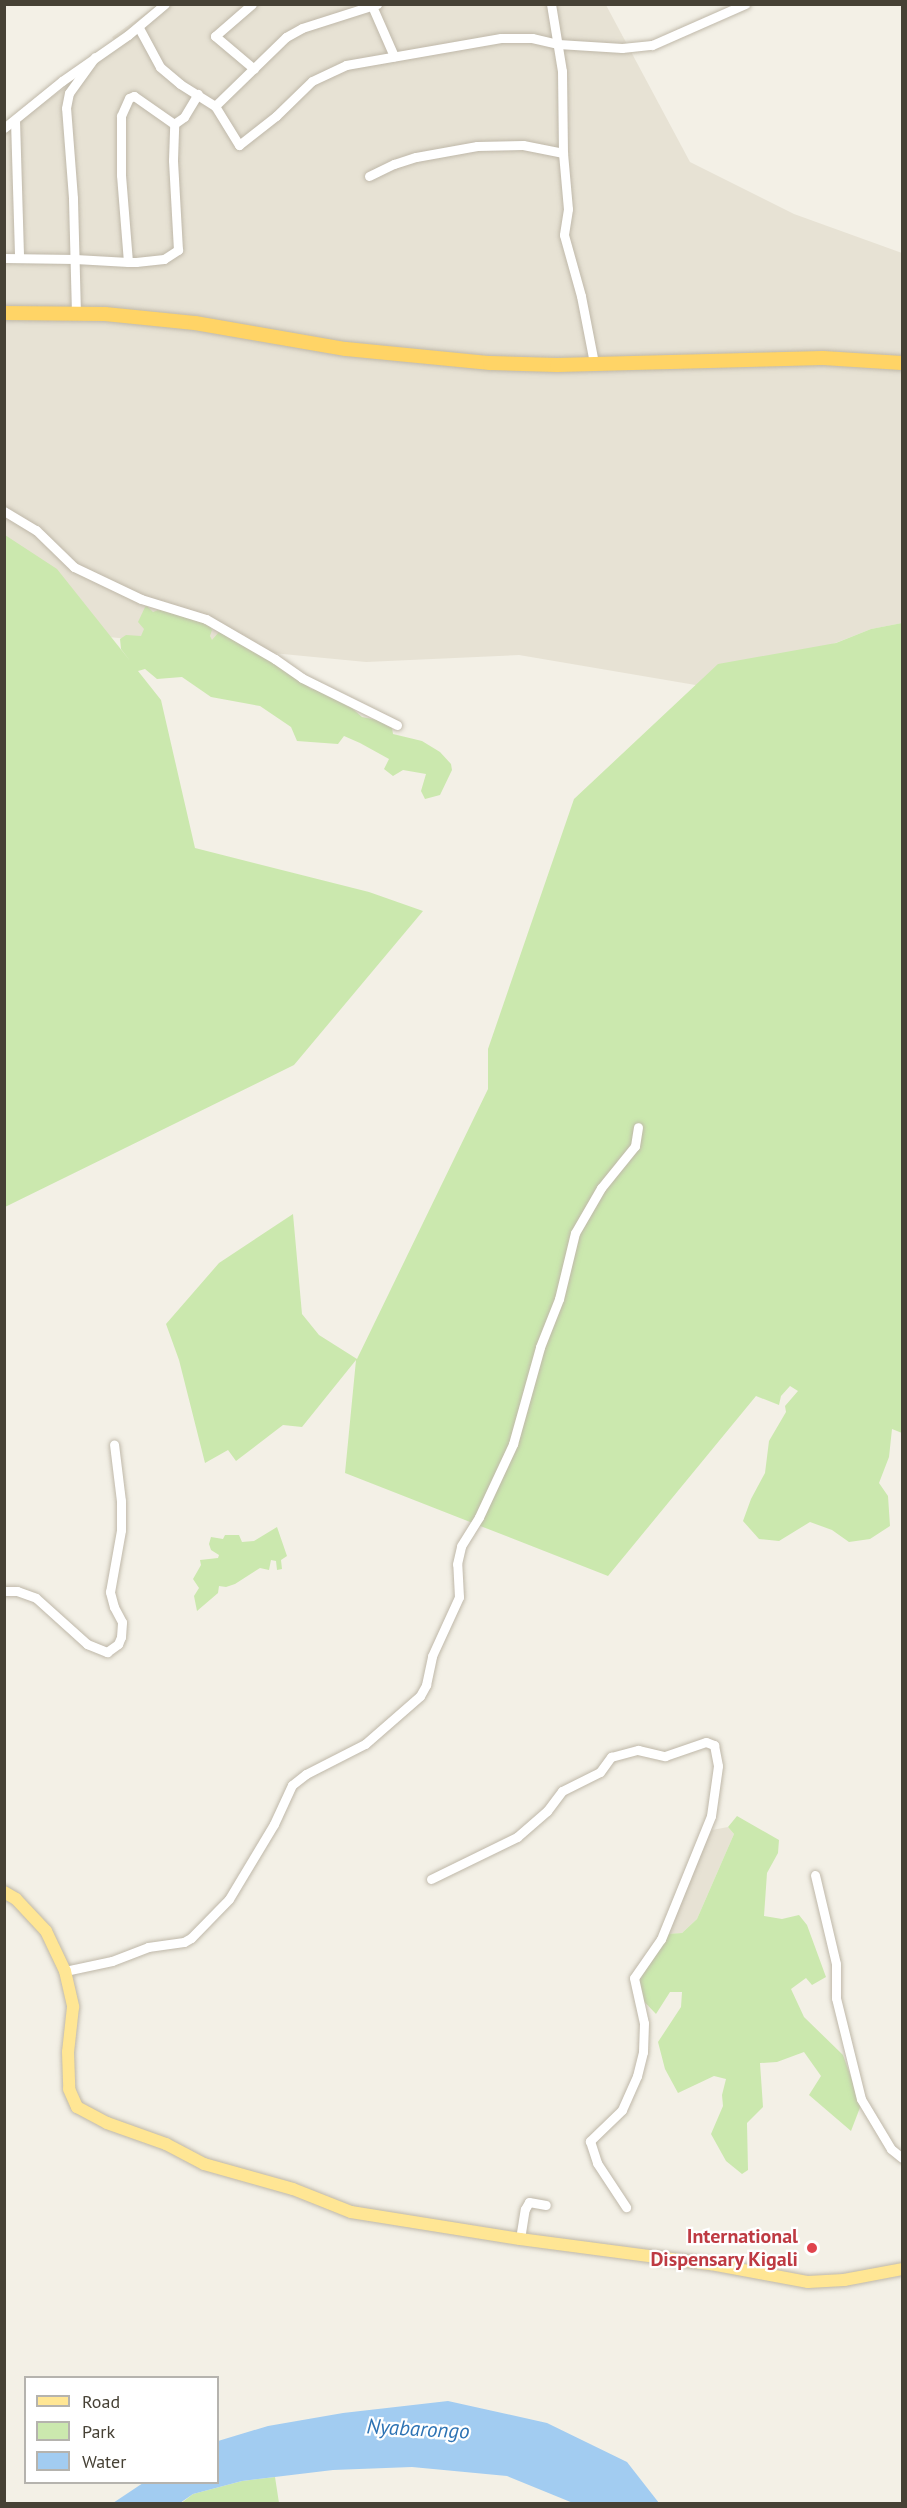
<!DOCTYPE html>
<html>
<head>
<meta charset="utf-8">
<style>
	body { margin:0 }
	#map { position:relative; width:907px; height:2508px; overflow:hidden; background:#f3f0e6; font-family:"PT Sans",sans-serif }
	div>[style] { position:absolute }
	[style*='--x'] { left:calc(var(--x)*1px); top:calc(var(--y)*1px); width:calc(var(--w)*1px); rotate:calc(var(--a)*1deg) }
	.residential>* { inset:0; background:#e7e2d4 }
	.green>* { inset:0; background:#cbe8ae }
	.water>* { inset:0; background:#a2ccf1 }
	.roads { filter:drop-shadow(0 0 2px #bfb8a9) drop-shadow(0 0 2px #bfb8a9) }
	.minor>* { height:9px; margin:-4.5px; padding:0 4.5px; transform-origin:4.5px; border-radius:4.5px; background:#fff }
	.major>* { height:12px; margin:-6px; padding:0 6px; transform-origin:6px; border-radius:6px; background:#ffe694 }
	.highway>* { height:14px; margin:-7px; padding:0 7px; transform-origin:7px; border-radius:7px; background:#ffd466 }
	.dots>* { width:16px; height:16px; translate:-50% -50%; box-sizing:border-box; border:3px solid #fff; border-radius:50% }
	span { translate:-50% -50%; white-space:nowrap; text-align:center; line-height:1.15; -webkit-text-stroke:4.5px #fff; paint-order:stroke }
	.health-label { font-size:20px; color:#be3a42; font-weight:700 }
	.right { translate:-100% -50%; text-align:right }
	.water-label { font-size:21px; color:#2d73b4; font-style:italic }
	.frame { position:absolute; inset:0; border:6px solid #464135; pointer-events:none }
	.legend { position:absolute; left:24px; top:2376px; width:195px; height:108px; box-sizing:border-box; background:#fff; border:2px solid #b5b3ae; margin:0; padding:8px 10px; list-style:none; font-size:18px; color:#464135 }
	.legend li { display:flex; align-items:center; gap:12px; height:30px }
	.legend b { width:30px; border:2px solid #b5b3ae }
</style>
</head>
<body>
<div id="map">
	<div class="residential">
		<div style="clip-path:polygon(157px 5px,606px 5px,690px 162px,794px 214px,902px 253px,902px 623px,871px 629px,719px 689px,519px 655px,366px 662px,5px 627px,4px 130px,96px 66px,90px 57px,114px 40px,112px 37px)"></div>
		<div style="clip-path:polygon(728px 1827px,734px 1834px,697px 1919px,682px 1933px,666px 1934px,696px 1861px,712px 1830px)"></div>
	</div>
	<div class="green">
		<div style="clip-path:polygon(5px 535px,57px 569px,131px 662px,121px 649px,120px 639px,126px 635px,141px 636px,144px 629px,138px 622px,146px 605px,153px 612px,161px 609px,209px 625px,212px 630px,210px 636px,212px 640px,219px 632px,243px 643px,304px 682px,311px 689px,336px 694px,362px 717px,377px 720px,392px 728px,393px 734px,422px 741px,440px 752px,451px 764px,452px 770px,440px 795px,425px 799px,421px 791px,426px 774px,403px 770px,393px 776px,384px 769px,389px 759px,360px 743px,344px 736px,338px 744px,297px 741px,291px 727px,260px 706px,211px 697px,182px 677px,157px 679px,145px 669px,138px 671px,161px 700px,195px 848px,369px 892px,423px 911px,294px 1065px,5px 1207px)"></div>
		<div style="clip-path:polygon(902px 623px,902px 1433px,892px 1429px,889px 1457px,879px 1483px,888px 1496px,890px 1526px,870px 1539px,849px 1542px,832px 1530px,810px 1522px,779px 1541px,759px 1539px,743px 1521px,751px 1499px,765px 1473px,769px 1441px,786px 1412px,785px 1406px,798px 1391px,790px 1386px,781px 1396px,779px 1405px,756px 1396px,608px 1576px,345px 1473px,356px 1360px,302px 1427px,283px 1425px,236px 1461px,228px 1450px,205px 1463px,179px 1360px,166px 1324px,219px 1263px,293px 1214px,302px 1314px,319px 1335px,357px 1359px,488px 1089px,488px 1049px,574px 799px,718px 664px,836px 643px,871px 629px)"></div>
		<div style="clip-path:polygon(277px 1527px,287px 1556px,281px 1560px,282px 1569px,277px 1570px,276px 1561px,271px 1560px,269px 1570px,260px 1568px,235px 1584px,226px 1587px,219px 1586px,218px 1593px,197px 1611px,194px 1596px,199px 1588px,193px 1579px,201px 1565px,200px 1560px,218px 1558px,219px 1555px,211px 1550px,209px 1544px,211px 1537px,223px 1539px,225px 1535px,239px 1535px,242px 1542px,254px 1541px)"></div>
		<div style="clip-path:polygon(737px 1816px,779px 1840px,778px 1853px,767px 1873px,764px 1916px,782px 1919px,799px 1915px,807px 1925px,826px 1977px,812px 1985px,806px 1978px,791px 1989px,804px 2017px,843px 2055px,861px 2105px,851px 2131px,809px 2095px,821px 2076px,804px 2052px,777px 2062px,760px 2063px,763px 2107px,747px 2123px,748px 2170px,742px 2174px,726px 2161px,711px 2134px,723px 2106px,722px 2095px,726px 2079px,714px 2076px,678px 2093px,665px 2069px,658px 2042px,681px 2007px,682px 1992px,670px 1992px,656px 2014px,635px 1992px,640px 1976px,666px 1934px,682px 1933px,697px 1919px,734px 1834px,728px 1827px)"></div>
		<div style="clip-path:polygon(275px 2477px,279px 2503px,180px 2504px,193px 2494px,242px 2481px)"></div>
	</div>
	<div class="water">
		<div style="clip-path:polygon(448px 2401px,547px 2423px,627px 2462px,659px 2503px,573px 2503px,507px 2476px,412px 2467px,333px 2470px,242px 2481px,193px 2494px,180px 2503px,113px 2503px,143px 2483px,218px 2482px,218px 2441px,268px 2426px,343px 2413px)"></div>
	</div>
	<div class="roads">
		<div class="minor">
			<div style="--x:252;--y:4;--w:49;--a:139.1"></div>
			<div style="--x:215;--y:36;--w:51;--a:40.2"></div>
			<div style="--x:551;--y:4;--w:68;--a:80.7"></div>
			<div style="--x:562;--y:71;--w:82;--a:89.3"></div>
			<div style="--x:563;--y:153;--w:56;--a:84.9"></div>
			<div style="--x:568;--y:209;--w:26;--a:99"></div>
			<div style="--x:564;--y:235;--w:63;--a:74.4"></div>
			<div style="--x:581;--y:296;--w:68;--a:79"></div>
			<div style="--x:372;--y:6;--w:55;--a:66.3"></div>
			<div style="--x:139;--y:28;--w:44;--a:61.7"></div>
			<div style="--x:160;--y:67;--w:26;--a:40"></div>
			<div style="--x:180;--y:84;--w:41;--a:32.2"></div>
			<div style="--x:215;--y:106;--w:46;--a:58.4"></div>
			<div style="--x:239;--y:145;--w:47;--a:-38.1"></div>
			<div style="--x:276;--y:116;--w:50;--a:-44.2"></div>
			<div style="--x:312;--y:81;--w:38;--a:-25"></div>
			<div style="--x:346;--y:65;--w:157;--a:-9.9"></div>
			<div style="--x:501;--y:38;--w:31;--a:0"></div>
			<div style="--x:532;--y:38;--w:27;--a:13"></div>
			<div style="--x:558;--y:44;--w:64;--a:3.6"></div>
			<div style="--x:622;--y:48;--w:30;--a:-6"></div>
			<div style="--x:652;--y:45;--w:102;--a:-23.8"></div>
			<div style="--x:215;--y:106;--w:99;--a:-44.2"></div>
			<div style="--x:286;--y:37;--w:18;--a:-29"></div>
			<div style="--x:302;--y:28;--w:79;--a:-17.7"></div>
			<div style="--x:15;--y:120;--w:138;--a:88.3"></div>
			<div style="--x:174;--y:124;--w:12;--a:-35"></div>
			<div style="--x:184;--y:117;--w:27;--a:-59"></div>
			<div style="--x:4;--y:128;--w:75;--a:-39"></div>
			<div style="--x:62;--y:81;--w:80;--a:-34.9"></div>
			<div style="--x:128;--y:35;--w:48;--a:-40"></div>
			<div style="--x:369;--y:176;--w:28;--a:-26"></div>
			<div style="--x:394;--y:164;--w:23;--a:-18"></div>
			<div style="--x:416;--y:157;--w:62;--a:-10.2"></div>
			<div style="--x:477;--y:146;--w:46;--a:-1.2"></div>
			<div style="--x:523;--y:145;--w:41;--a:11.3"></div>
			<div style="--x:4;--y:258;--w:71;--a:0.8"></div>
			<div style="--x:75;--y:259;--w:53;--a:3.2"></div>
			<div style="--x:128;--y:262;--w:8;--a:0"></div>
			<div style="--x:136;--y:262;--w:28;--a:-6"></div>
			<div style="--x:164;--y:259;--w:17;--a:-33"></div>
			<div style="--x:178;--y:250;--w:90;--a:-93.2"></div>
			<div style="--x:173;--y:160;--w:36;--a:-88"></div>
			<div style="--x:174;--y:124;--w:49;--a:-145"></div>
			<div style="--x:134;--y:96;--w:5;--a:158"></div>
			<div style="--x:129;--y:98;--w:20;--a:114"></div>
			<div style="--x:121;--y:116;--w:59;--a:90"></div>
			<div style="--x:121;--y:175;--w:87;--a:85.4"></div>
			<div style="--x:76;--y:314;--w:116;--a:-91.5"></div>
			<div style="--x:73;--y:198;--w:90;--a:-94.4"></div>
			<div style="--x:66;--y:108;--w:15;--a:-79"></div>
			<div style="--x:69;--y:93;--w:44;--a:-54.2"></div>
			<div style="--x:4;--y:511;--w:37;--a:31"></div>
			<div style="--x:36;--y:530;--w:53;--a:44.2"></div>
			<div style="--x:74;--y:567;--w:74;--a:25.5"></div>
			<div style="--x:141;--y:599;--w:68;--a:17.1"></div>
			<div style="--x:206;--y:619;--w:80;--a:30.1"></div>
			<div style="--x:275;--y:659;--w:33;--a:35"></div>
			<div style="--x:302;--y:678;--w:106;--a:26.3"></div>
			<div style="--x:4;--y:1591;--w:13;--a:0"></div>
			<div style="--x:17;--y:1591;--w:20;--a:20"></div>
			<div style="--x:36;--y:1598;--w:69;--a:42"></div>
			<div style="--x:87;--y:1644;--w:22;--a:22"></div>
			<div style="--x:107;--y:1652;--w:14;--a:-36"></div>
			<div style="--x:118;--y:1644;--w:8;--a:-67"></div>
			<div style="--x:121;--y:1637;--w:15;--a:-86"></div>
			<div style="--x:122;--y:1622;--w:17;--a:-118"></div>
			<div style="--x:114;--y:1607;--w:16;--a:-105"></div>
			<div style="--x:110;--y:1592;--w:63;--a:-79.9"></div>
			<div style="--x:121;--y:1530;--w:29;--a:-90"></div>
			<div style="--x:121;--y:1501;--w:57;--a:-97"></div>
			<div style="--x:815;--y:1875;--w:91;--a:76.7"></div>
			<div style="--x:836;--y:1964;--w:34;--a:90"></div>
			<div style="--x:836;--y:1998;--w:104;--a:76.1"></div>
			<div style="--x:861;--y:2099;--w:58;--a:59"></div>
			<div style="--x:891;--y:2149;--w:14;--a:39"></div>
			<div style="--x:431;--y:1879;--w:96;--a:-26"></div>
			<div style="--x:517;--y:1837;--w:40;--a:-41"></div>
			<div style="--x:547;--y:1811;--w:25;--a:-53"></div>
			<div style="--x:562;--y:1791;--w:42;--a:-26.6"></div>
			<div style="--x:600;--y:1772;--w:19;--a:-54"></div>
			<div style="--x:611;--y:1757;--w:28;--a:-15"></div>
			<div style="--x:638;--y:1750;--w:28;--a:13"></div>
			<div style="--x:665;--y:1756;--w:43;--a:-18.9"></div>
			<div style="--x:706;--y:1742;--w:9;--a:21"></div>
			<div style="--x:714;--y:1745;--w:21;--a:79"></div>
			<div style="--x:718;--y:1766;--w:50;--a:98"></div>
			<div style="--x:711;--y:1816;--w:133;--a:112.1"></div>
			<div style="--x:661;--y:1939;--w:47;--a:124.7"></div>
			<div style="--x:634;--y:1978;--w:46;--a:77.5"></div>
			<div style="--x:644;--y:2023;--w:29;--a:92"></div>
			<div style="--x:643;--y:2052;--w:25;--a:104"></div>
			<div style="--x:637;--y:2076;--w:37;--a:114"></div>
			<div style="--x:622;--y:2110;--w:45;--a:135.9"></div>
			<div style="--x:590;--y:2141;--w:23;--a:72"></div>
			<div style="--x:597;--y:2163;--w:53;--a:56.6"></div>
			<div style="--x:65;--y:1971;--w:48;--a:-12"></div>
			<div style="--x:112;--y:1961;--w:39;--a:-21"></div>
			<div style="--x:148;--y:1947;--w:36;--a:-8"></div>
			<div style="--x:184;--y:1942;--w:8;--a:-30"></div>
			<div style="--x:191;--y:1938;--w:54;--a:-45.7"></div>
			<div style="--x:229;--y:1899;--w:87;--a:-59"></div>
			<div style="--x:274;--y:1824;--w:43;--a:-65.2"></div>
			<div style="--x:292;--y:1785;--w:18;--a:-38"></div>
			<div style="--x:306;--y:1774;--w:66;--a:-27"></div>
			<div style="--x:365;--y:1744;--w:73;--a:-41.1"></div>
			<div style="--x:420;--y:1696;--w:13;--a:-61"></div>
			<div style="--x:426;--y:1685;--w:30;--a:-78"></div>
			<div style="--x:432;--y:1656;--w:65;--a:-65.4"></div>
			<div style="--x:459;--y:1597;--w:33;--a:-93"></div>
			<div style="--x:457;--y:1564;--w:18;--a:-77"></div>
			<div style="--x:461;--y:1546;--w:34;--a:-58"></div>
			<div style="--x:479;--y:1517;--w:81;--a:-65"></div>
			<div style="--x:513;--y:1444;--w:101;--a:-74.4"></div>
			<div style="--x:540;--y:1347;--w:52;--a:-68.4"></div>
			<div style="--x:559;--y:1299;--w:68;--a:-76.4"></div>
			<div style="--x:575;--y:1233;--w:52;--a:-60"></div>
			<div style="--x:601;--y:1188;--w:54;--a:-51"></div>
			<div style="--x:635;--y:1146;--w:19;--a:-81"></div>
			<div style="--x:520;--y:2239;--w:30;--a:-81"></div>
			<div style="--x:525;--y:2209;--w:8;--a:-60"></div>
			<div style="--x:529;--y:2202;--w:17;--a:10"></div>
		</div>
		<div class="major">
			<div style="--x:4;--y:1892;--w:14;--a:30"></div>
			<div style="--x:16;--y:1899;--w:44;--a:46.8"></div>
			<div style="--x:46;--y:1931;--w:44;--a:64.6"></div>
			<div style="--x:65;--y:1971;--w:37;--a:77"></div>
			<div style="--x:73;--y:2007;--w:45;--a:96.3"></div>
			<div style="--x:68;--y:2052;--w:37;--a:88"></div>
			<div style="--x:69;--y:2089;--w:20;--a:66"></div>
			<div style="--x:77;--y:2107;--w:34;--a:28"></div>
			<div style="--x:107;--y:2123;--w:63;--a:19.6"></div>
			<div style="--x:166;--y:2144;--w:43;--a:27.8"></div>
			<div style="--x:204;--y:2164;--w:92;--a:15.7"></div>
			<div style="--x:293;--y:2189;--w:62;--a:21.6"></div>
			<div style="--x:351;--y:2212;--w:171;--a:9.1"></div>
			<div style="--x:520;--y:2239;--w:193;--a:7.5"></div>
			<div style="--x:711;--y:2264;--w:99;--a:10.5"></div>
			<div style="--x:808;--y:2282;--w:36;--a:-3"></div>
			<div style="--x:844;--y:2280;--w:59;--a:-10.7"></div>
		</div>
		<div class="highway">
			<div style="--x:4;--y:313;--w:101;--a:0.6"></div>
			<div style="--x:105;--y:314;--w:90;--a:5.7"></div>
			<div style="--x:195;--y:323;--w:153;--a:9.8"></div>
			<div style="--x:346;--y:349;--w:145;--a:5.6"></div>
			<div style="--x:490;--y:363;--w:67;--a:1.7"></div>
			<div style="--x:557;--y:365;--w:266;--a:-1.5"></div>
			<div style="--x:823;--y:358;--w:79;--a:3.6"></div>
		</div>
	</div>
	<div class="dots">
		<div style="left:812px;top:2248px;background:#e0444e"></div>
	</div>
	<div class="health-label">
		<span class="right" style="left:798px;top:2248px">International<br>Dispensary Kigali</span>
	</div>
	<div class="water-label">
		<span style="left:418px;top:2429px;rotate:3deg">Nyabarongo</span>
	</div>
	<div class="frame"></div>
	<ul class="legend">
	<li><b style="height:8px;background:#ffe694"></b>Road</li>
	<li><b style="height:16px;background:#cbe8ae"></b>Park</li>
	<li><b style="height:16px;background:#a2ccf1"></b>Water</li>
	</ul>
</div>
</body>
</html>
